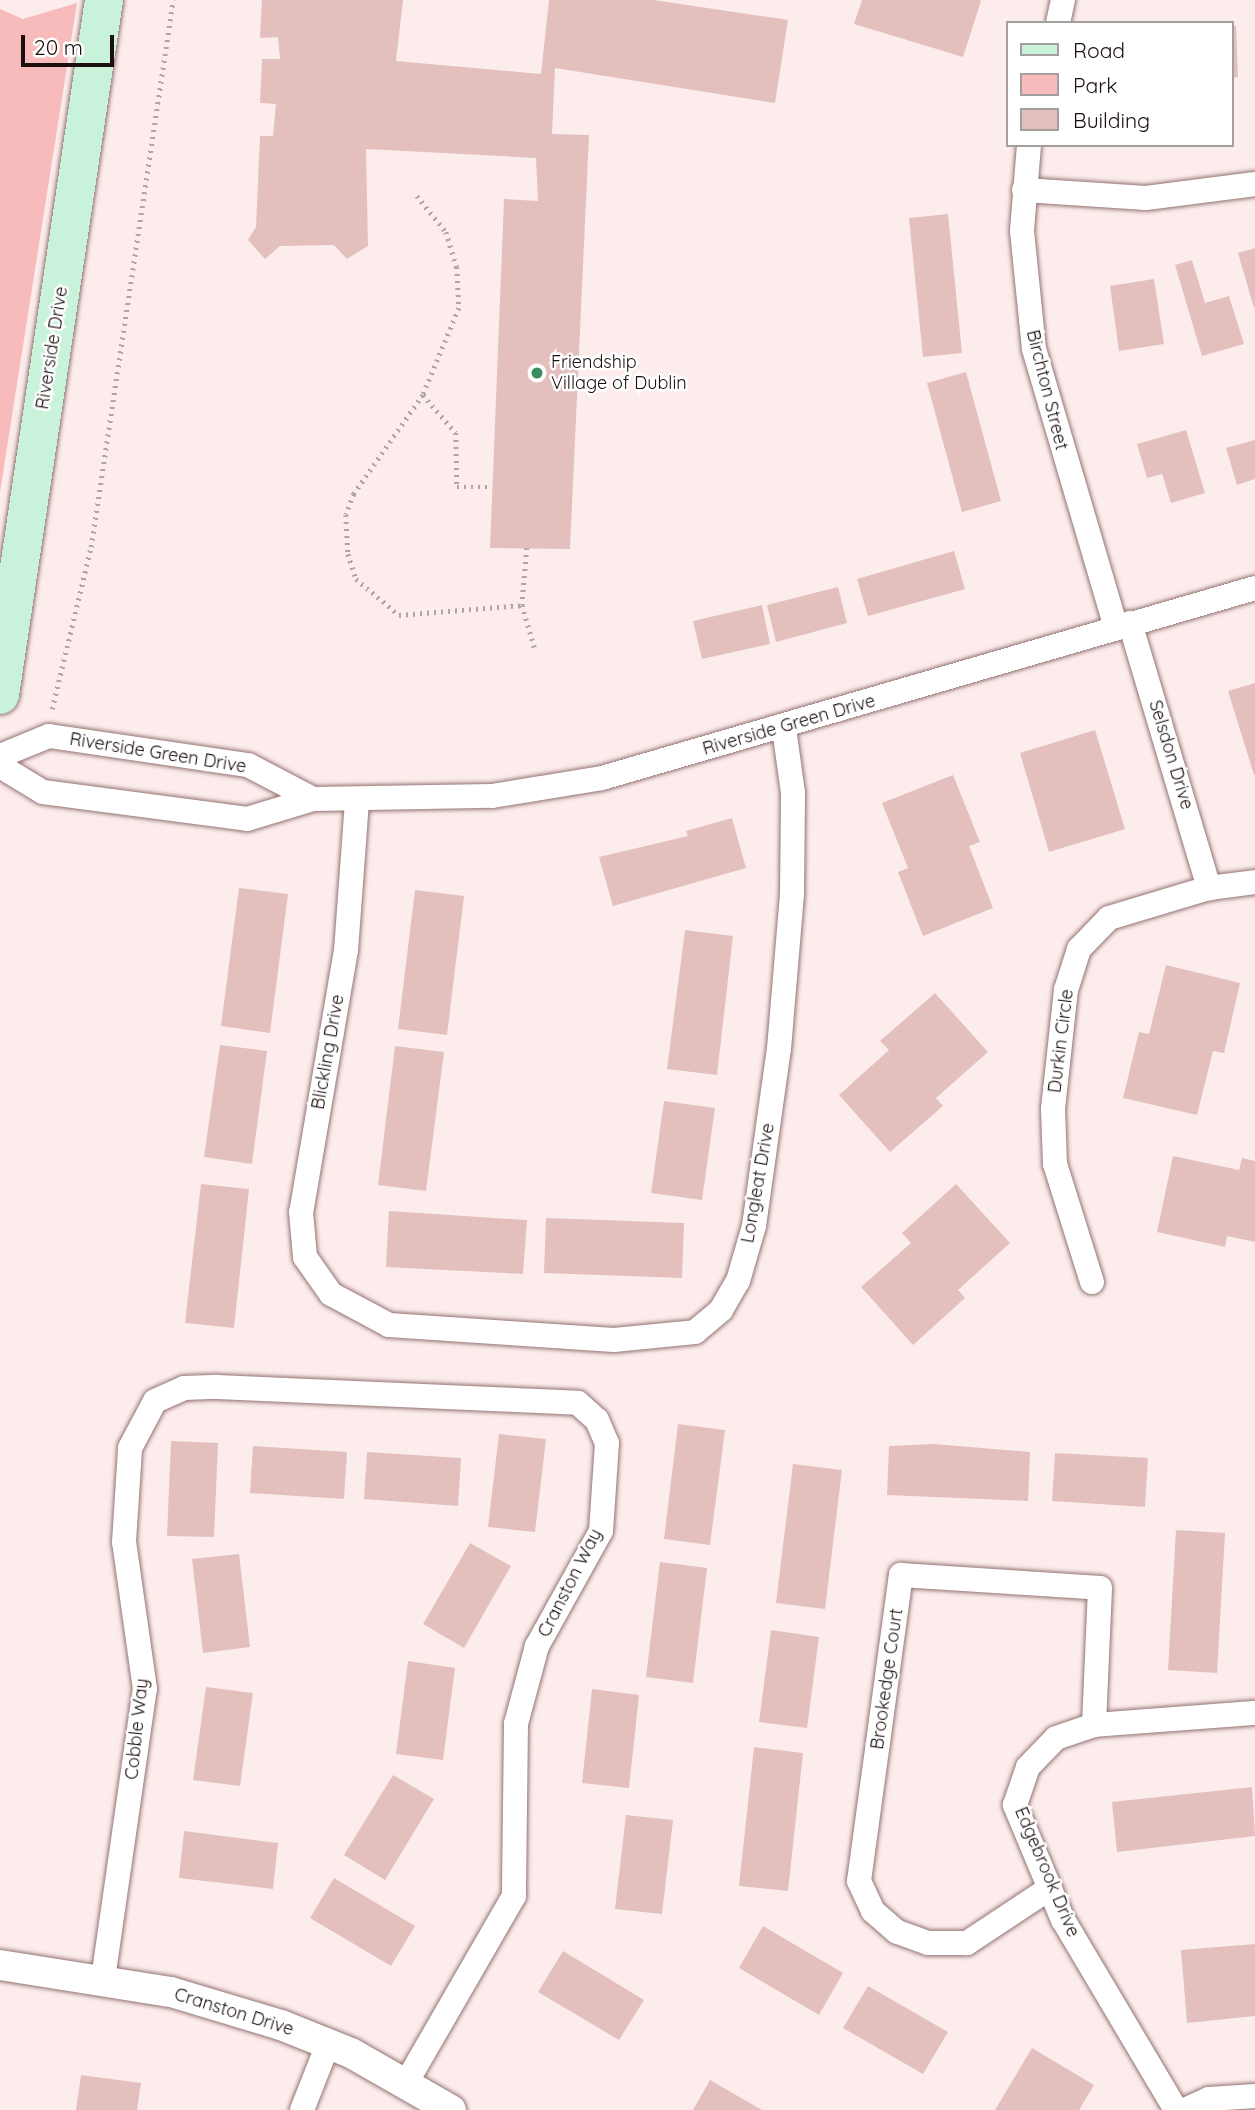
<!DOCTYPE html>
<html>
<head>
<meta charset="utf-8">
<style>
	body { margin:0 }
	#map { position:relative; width:1255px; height:2110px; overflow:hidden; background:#fcedec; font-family:Quicksand,sans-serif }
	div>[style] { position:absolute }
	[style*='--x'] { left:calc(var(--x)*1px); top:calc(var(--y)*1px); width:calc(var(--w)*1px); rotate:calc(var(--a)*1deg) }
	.green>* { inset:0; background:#f6bbba }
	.building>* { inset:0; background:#e3c0be }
	.path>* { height:4.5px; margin-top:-2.25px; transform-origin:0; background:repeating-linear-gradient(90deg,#b2a4a4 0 2px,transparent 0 7px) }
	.roads { filter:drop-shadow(0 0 2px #937372) drop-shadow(0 0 2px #937372) }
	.minor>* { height:24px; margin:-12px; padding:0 12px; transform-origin:12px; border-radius:12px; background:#fff }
	.tertiary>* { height:30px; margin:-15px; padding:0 15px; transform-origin:15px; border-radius:15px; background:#fff }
	.primary>* { height:38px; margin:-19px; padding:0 19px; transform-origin:19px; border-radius:19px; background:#c8f2d9 }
	.dots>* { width:19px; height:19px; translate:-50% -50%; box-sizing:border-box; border:4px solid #fff; border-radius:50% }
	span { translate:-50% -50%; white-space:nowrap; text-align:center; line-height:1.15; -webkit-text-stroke:5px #fff; paint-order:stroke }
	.street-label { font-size:18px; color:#1a0e0e }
	.poi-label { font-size:18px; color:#1a0e0e }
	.left { translate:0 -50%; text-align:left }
	.legend { position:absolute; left:1006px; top:21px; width:228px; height:126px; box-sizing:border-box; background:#fff; border:2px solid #a39f9f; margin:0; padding:9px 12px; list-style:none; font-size:21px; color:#1a0e0e }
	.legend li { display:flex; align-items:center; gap:14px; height:35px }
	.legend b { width:35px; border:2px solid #a39f9f }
	.scale { position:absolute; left:21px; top:35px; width:93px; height:32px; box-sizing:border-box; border:4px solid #1a0e0e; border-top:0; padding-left:9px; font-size:21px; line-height:24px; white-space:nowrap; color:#1a0e0e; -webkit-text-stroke:5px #fff; paint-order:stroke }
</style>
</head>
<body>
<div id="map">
	<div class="green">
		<div style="clip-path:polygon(77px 3px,0 492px,0 9px,23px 19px)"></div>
	</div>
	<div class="building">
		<div style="clip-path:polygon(262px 0,403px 0,396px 61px,541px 74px,549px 0,654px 0,788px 20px,775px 103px,555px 68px,552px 134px,589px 135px,570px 549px,490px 548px,504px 199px,538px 201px,536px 158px,366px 149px,368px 246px,347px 259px,334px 245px,280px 246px,265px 259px,248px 240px,256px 227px,260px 136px,273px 136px,276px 104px,260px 103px,262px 59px,280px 59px,278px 37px,260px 38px)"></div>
		<div style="clip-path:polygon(862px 0,979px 0,981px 1px,963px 57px,854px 24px)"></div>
		<div style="clip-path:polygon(1232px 26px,1236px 26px,1238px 77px,1232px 78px)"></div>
		<div style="clip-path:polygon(948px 214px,962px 353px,923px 357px,909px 218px)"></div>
		<div style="clip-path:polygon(1255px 248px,1255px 307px,1254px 308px,1238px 253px)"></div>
		<div style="clip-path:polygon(1192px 260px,1205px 303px,1229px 296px,1244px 344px,1202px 356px,1175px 265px)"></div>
		<div style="clip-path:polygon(1154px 279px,1164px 344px,1119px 351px,1110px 286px)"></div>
		<div style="clip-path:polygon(966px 372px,1001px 501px,962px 512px,927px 383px)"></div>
		<div style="clip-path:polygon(1186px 430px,1205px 493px,1171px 503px,1162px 474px,1147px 478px,1137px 444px)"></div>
		<div style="clip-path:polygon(1255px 440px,1255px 479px,1237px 485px,1226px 448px)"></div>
		<div style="clip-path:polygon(954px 551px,965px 589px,868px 616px,857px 579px)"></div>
		<div style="clip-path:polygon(838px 587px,847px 623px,776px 642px,767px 605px)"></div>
		<div style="clip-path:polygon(762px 605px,770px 644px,702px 659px,693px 621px)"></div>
		<div style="clip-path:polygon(1255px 683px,1255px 775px,1254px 775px,1228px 691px)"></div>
		<div style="clip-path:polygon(1095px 730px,1125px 829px,1049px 852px,1020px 753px)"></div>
		<div style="clip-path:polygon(953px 775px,980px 842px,969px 846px,993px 908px,923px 936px,898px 872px,908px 868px,882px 803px)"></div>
		<div style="clip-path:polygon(732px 818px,746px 868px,613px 906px,599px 857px,688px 836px,686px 831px)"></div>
		<div style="clip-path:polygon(239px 888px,288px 894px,270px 1033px,221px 1026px)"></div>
		<div style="clip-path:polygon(415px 890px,464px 896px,447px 1035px,398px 1029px)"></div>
		<div style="clip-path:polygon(685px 930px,733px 936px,717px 1075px,667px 1069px)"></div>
		<div style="clip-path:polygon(1166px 965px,1240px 983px,1224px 1053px,1213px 1051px,1197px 1115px,1123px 1098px,1139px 1032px,1149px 1034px)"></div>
		<div style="clip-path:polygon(935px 993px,988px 1052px,936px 1098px,943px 1106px,890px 1152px,839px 1095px,889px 1050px,880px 1041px)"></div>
		<div style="clip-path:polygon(220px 1045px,267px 1051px,252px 1164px,204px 1157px)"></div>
		<div style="clip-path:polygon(395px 1046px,444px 1052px,426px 1191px,378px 1185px)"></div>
		<div style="clip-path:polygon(664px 1101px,715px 1108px,702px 1200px,651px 1193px)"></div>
		<div style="clip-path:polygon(1173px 1156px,1239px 1170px,1242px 1158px,1255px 1161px,1255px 1242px,1227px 1236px,1225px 1247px,1157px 1232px)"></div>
		<div style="clip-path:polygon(201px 1184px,249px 1189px,234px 1328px,185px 1323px)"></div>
		<div style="clip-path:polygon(956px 1184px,1010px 1243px,958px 1290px,965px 1298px,913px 1345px,861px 1287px,911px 1243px,902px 1233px)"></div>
		<div style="clip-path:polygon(389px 1211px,527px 1220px,523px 1274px,386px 1267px)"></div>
		<div style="clip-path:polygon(546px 1218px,684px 1223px,682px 1278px,544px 1273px)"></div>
		<div style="clip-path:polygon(678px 1424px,725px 1430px,710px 1545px,664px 1539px)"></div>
		<div style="clip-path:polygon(499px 1434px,546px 1439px,535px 1532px,488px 1527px)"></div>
		<div style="clip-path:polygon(171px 1441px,218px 1443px,214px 1537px,167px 1536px)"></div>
		<div style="clip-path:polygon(934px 1444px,1030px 1452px,1028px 1501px,887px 1495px,889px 1446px)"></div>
		<div style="clip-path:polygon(253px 1446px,347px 1452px,344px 1499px,250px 1493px)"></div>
		<div style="clip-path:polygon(367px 1452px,461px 1458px,458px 1506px,364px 1499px)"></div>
		<div style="clip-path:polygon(1055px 1453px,1148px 1458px,1145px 1507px,1052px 1501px)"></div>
		<div style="clip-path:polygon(793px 1464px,842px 1470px,825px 1609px,776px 1603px)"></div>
		<div style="clip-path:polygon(1176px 1530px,1225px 1533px,1217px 1673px,1168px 1670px)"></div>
		<div style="clip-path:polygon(470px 1543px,511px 1566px,464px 1648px,423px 1624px)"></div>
		<div style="clip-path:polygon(239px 1554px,250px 1647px,203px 1653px,192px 1559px)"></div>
		<div style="clip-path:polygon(660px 1562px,707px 1568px,693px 1683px,646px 1677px)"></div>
		<div style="clip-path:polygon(771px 1630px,819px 1637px,807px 1728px,759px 1722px)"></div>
		<div style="clip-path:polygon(408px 1661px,455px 1668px,443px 1760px,396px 1754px)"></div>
		<div style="clip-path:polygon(206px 1687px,253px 1693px,240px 1786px,193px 1780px)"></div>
		<div style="clip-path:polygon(592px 1689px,639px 1695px,629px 1788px,582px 1783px)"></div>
		<div style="clip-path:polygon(754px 1747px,803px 1753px,788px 1891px,739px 1886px)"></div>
		<div style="clip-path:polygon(393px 1775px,434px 1799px,385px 1880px,344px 1855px)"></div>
		<div style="clip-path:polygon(1252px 1787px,1255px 1836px,1117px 1852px,1112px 1802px)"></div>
		<div style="clip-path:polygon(626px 1815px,673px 1820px,662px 1914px,615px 1909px)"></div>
		<div style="clip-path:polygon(184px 1831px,278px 1843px,273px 1889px,179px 1878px)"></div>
		<div style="clip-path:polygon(334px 1878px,415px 1926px,391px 1966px,310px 1918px)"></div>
		<div style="clip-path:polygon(763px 1926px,843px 1973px,819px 2015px,739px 1968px)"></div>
		<div style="clip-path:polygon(1255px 1944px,1255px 2016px,1187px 2023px,1181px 1950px)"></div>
		<div style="clip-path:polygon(563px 1951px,644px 2000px,619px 2040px,538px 1992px)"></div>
		<div style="clip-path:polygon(868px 1986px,948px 2032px,923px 2074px,843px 2028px)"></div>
		<div style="clip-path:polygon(1032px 2048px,1094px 2085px,1079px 2110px,995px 2110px)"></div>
		<div style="clip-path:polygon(81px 2075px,141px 2083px,137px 2110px,76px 2110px)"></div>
		<div style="clip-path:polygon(710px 2080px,762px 2110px,693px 2110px)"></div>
	</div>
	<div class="path">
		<div style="--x:417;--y:196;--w:46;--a:51.1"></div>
		<div style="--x:446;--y:232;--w:37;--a:73"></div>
		<div style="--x:457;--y:267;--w:41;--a:87.2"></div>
		<div style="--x:459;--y:308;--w:94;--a:112.5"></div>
		<div style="--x:423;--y:395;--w:121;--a:124.9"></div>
		<div style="--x:354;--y:494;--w:22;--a:111"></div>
		<div style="--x:346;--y:515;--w:39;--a:87"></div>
		<div style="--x:348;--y:554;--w:26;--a:72"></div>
		<div style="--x:356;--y:579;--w:56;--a:39.9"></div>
		<div style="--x:399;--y:615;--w:123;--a:-4.6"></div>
		<div style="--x:423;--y:395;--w:50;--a:49"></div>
		<div style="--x:456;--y:433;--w:54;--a:88.9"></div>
		<div style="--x:457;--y:487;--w:35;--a:0"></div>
		<div style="--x:527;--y:548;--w:57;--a:95"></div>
		<div style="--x:522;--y:605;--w:46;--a:73.5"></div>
		<div style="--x:52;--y:709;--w:167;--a:-76.5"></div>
		<div style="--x:91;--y:547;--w:553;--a:-81.47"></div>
	</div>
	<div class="roads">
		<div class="minor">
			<div style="--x:1058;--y:23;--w:24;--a:-78"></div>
			<div style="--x:1029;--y:145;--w:86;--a:94.7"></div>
			<div style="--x:1022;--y:231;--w:119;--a:84.2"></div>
			<div style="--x:1034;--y:349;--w:291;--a:73.6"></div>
			<div style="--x:1024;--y:190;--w:122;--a:3.8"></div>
			<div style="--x:1146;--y:198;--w:110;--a:-7.3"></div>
			<div style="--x:1130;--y:623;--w:277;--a:73.4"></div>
			<div style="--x:0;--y:756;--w:53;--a:-22.2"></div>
			<div style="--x:49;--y:736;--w:201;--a:8.3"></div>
			<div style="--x:248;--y:765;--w:73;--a:27.6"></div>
			<div style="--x:0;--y:766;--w:50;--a:31.2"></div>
			<div style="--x:43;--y:792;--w:206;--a:7.5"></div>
			<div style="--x:247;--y:819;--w:69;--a:-16.9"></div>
			<div style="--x:313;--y:799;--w:179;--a:-1"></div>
			<div style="--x:492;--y:796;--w:111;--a:-9.3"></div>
			<div style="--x:602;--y:778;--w:680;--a:-16.22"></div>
			<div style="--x:357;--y:801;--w:149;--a:94.2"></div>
			<div style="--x:346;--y:950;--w:266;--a:99.7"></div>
			<div style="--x:301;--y:1212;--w:45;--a:84.9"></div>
			<div style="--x:305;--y:1257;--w:45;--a:54.9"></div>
			<div style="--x:331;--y:1294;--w:66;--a:28.1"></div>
			<div style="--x:389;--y:1325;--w:225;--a:3.8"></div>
			<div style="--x:614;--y:1340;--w:81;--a:-5.6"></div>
			<div style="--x:695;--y:1332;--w:34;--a:-40"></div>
			<div style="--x:721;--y:1310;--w:34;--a:-60"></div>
			<div style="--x:738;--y:1281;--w:57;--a:-73.8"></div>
			<div style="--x:754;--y:1226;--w:179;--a:-82"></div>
			<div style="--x:779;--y:1049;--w:157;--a:-85.2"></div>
			<div style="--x:792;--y:893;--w:100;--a:-89.4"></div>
			<div style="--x:793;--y:793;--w:66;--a:-97.9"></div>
			<div style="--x:1092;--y:1282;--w:124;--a:-107.4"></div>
			<div style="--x:1055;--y:1164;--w:55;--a:-92.1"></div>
			<div style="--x:1053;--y:1109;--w:120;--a:-83.8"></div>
			<div style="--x:1066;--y:990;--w:43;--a:-72.4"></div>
			<div style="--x:1079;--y:949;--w:43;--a:-45.9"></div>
			<div style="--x:1109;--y:918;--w:104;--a:-16.7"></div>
			<div style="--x:1209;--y:888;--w:46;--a:-7.4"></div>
			<div style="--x:1050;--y:1888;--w:100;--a:146.5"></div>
			<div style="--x:967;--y:1943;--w:39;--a:180"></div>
			<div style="--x:928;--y:1943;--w:33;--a:-160"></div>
			<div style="--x:897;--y:1932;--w:32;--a:-139"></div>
			<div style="--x:873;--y:1911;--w:33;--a:-115"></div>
			<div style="--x:859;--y:1881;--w:309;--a:-82.2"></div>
			<div style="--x:901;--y:1575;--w:199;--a:3.7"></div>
			<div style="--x:1100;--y:1588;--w:137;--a:92.5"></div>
			<div style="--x:103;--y:1979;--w:293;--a:-81.8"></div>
			<div style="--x:145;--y:1689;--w:148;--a:-98.1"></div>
			<div style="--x:124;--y:1542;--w:94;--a:-86.3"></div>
			<div style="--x:130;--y:1448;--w:53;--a:-62"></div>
			<div style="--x:155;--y:1401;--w:32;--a:-24"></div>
			<div style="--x:184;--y:1388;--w:33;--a:-2"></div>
			<div style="--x:217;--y:1387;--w:361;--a:2.5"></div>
			<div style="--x:578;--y:1403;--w:25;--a:42"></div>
			<div style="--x:597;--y:1420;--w:25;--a:67"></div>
			<div style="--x:607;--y:1443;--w:88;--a:93.9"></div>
			<div style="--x:601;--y:1531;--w:132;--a:119.1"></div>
			<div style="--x:537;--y:1646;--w:81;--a:105.1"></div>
			<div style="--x:516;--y:1724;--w:172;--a:90.7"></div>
			<div style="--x:514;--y:1896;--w:216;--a:120"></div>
			<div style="--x:302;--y:2110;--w:71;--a:-68.5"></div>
			<div style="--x:1176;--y:2110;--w:221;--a:-120.7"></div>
			<div style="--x:1063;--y:1920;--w:125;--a:-112.7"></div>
			<div style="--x:1015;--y:1805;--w:40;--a:-71.1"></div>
			<div style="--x:1028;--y:1767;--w:40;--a:-46"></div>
			<div style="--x:1056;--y:1738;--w:40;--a:-18.9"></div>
			<div style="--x:1094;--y:1725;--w:161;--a:-4.3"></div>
			<div style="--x:1185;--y:2110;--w:26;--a:-25"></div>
			<div style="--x:1209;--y:2099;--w:46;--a:-3.7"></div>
		</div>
		<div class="tertiary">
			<div style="--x:0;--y:1965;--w:173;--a:9"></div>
			<div style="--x:171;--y:1992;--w:115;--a:16.7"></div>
			<div style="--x:281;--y:2025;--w:75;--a:21.8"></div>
			<div style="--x:351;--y:2053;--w:115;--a:29.7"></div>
		</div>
		<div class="primary">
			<div style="--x:0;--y:695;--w:703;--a:-81.49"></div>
		</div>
	</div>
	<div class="dots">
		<div style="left:537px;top:373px;background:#388d60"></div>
	</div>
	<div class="street-label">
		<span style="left:52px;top:348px;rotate:-81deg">Riverside Drive</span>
		<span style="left:1047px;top:390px;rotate:76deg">Birchton Street</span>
		<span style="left:789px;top:725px;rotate:-16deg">Riverside Green Drive</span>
		<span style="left:158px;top:753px;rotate:9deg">Riverside Green Drive</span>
		<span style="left:1171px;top:755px;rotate:73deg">Selsdon Drive</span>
		<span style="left:1061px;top:1041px;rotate:-83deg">Durkin Circle</span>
		<span style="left:328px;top:1052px;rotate:-80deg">Blickling Drive</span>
		<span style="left:758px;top:1183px;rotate:-80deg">Longleat Drive</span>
		<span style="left:570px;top:1583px;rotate:-63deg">Cranston Way</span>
		<span style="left:887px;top:1679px;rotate:-82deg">Brookedge Court</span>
		<span style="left:137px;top:1729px;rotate:-84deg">Cobble Way</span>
		<span style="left:1047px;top:1872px;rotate:67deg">Edgebrook Drive</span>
		<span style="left:234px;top:2012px;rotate:17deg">Cranston Drive</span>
	</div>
	<div class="poi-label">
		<span class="left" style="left:551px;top:373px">Friendship<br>Village of Dublin</span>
	</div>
	<ul class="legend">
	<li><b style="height:9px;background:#c8f2d9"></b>Road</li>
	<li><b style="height:19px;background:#f6bbba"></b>Park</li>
	<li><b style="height:19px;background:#e3c0be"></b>Building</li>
	</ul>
	<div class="scale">20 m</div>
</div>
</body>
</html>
